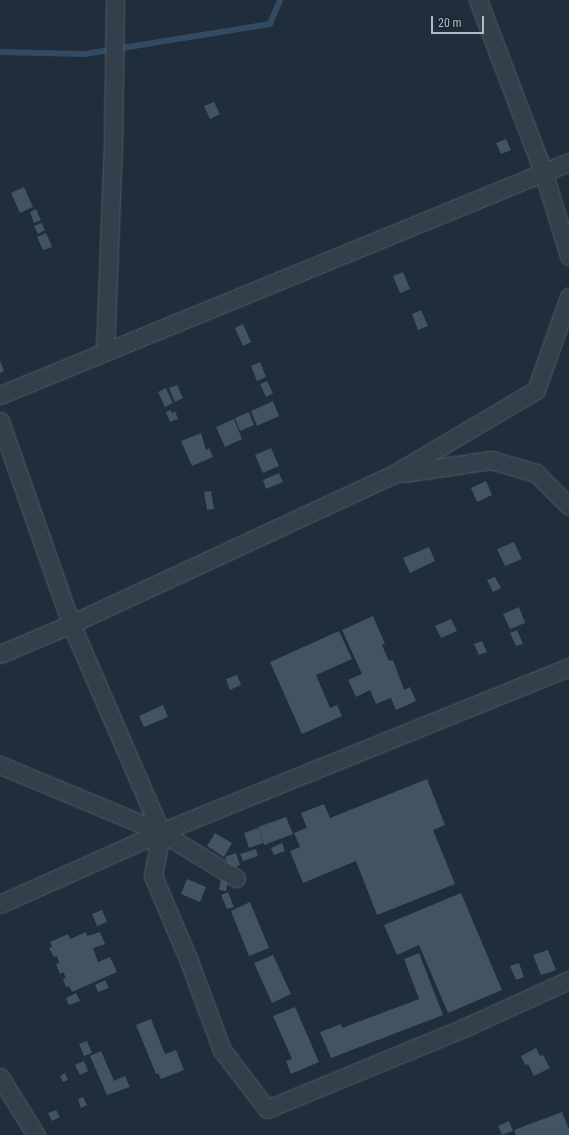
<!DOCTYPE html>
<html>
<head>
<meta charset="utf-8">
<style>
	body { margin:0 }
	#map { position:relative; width:569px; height:1135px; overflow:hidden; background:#202d3a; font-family:"Roboto Condensed",sans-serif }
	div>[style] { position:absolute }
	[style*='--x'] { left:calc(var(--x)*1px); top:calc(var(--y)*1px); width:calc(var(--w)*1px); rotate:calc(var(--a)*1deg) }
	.stream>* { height:5.5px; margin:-2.75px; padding:0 2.75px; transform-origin:2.75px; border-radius:2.75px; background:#324b63 }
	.building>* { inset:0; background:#425362 }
	.roads { filter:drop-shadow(0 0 1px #515d68) drop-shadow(0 0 1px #515d68) }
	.minor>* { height:17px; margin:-8.5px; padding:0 8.5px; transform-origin:8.5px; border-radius:8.5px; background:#333f4a }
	span { translate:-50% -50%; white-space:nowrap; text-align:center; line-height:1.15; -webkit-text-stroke:3px #19242f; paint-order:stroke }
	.scale { position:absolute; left:431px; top:16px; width:53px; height:18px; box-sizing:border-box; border:2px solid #aebac7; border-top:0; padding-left:5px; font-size:12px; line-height:14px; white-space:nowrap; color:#aebac7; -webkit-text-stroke:3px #19242f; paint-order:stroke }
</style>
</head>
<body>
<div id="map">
	<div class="stream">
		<div style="--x:0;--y:52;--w:85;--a:1.3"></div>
		<div style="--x:85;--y:54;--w:187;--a:-9.2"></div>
		<div style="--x:270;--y:24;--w:26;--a:-67"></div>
	</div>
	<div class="building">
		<div style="clip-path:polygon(214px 102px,220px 114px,210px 119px,204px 106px)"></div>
		<div style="clip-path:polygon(506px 139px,511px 150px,501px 154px,496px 143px)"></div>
		<div style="clip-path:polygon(24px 187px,33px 207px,20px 213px,11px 193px)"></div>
		<div style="clip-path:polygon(36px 209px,41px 220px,34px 223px,30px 212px)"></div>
		<div style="clip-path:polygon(42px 223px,45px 230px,38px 234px,34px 226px)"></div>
		<div style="clip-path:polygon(46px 233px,52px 247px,43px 250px,37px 237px)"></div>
		<div style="clip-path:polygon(403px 272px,410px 289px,400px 293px,393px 276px)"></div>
		<div style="clip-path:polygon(421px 310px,428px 326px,418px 330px,412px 314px)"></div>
		<div style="clip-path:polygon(243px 324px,251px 342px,243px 346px,235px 328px)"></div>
		<div style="clip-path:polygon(0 361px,4px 371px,0 373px)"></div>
		<div style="clip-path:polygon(260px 362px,266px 377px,257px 381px,251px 366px)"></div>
		<div style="clip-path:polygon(267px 381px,273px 393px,266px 397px,260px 384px)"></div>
		<div style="clip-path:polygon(177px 385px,183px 398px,175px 402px,169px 388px)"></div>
		<div style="clip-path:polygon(166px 388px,173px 403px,165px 407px,158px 392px)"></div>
		<div style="clip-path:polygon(273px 401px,279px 416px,257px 426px,251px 411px)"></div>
		<div style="clip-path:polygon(171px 410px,172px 413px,175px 411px,178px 419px,170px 422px,166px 412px)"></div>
		<div style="clip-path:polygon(249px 412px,254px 425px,240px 431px,235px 418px)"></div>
		<div style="clip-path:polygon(234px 419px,242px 439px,225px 447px,216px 427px)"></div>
		<div style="clip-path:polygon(201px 433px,206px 450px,209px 448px,213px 457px,192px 466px,181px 441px)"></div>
		<div style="clip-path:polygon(271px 448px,279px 466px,263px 473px,255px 455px)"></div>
		<div style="clip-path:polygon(279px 473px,283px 482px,266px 489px,263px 480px)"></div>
		<div style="clip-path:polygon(486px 481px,492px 495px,477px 502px,471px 488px)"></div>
		<div style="clip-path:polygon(211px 491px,214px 509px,207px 510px,204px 492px)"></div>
		<div style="clip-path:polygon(514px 542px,522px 559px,505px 566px,497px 549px)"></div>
		<div style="clip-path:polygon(429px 547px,435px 561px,410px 573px,403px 558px)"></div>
		<div style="clip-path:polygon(495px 577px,501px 588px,493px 592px,487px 580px)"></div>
		<div style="clip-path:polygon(519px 607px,525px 623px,510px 629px,503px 614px)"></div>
		<div style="clip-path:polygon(373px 616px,385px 644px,382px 645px,389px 661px,393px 660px,404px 690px,410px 687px,416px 701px,396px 710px,391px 698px,376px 704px,370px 690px,356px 697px,348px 680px,362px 674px,342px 630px)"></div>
		<div style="clip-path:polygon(451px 619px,457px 631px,441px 638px,435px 626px)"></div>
		<div style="clip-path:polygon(517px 630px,523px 644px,516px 646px,510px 633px)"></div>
		<div style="clip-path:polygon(339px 631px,352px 659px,316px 675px,330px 708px,337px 705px,342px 716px,302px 734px,270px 662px)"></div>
		<div style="clip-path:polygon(482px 641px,487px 652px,479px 655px,474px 644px)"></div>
		<div style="clip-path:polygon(237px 675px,241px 685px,230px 690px,226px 679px)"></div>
		<div style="clip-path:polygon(163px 705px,168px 717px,144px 727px,139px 716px)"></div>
		<div style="clip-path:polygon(427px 779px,445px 825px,433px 830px,455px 884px,377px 915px,356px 861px,303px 883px,290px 851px,300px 847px,294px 833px,307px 828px,301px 813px,324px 804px,330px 818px)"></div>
		<div style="clip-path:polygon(286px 817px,293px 834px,264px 845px,258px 827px)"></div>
		<div style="clip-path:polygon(258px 828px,263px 843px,249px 848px,244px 833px)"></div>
		<div style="clip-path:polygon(215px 833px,232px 843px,224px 857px,207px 846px)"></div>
		<div style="clip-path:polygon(282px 843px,285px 851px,274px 855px,271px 848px)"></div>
		<div style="clip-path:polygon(256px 849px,258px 856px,243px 861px,240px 854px)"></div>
		<div style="clip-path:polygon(236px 853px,240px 865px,230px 869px,225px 857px)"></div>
		<div style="clip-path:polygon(187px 879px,206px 887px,200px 902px,181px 894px)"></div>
		<div style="clip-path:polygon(221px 879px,228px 881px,226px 891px,219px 890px)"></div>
		<div style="clip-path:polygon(228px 892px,234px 907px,227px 909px,221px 895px)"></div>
		<div style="clip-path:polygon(461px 893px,502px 990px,448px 1013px,419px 945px,397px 955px,384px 925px)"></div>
		<div style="clip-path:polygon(250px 902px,269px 948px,249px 956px,231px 911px)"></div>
		<div style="clip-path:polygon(102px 910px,107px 922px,97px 926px,92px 914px)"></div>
		<div style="clip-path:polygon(86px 932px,87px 936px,100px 932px,105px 944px,93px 948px,98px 962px,110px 957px,117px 972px,72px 992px,69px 986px,66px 987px,63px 979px,66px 978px,63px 972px,60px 974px,56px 964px,59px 963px,57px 956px,54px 957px,49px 948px,52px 947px,50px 942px,68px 934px,70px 939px)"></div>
		<div style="clip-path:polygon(548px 950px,556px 970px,541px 975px,533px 955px)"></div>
		<div style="clip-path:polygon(419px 953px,443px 1015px,331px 1058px,320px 1032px,341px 1024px,342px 1028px,419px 999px,404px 959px)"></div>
		<div style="clip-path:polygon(273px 955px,291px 994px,272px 1003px,254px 963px)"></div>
		<div style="clip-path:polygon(519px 963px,524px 977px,516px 980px,510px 966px)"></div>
		<div style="clip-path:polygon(105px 980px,109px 988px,98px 992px,95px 985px)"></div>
		<div style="clip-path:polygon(76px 993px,80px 1001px,69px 1005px,66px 998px)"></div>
		<div style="clip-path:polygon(295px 1007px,319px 1062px,291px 1074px,286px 1061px,292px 1059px,273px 1016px)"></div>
		<div style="clip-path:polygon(151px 1019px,165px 1054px,176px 1050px,184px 1070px,161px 1079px,158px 1073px,156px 1074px,136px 1025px)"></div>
		<div style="clip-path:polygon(87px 1041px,92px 1053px,84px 1056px,79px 1044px)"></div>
		<div style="clip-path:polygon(536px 1048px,540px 1056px,543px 1055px,550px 1068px,534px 1076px,528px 1064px,525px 1065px,521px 1056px)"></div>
		<div style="clip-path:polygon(101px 1051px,114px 1081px,125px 1076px,130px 1087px,107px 1095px,90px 1056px)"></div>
		<div style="clip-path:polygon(84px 1061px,88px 1071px,80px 1075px,75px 1065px)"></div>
		<div style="clip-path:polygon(65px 1073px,68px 1080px,63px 1082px,60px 1076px)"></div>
		<div style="clip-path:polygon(83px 1097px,87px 1105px,81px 1108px,78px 1099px)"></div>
		<div style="clip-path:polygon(56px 1110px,60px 1117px,52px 1121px,48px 1113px)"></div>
		<div style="clip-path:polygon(562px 1112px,569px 1129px,569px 1135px,516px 1135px,514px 1130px)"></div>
		<div style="clip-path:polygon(509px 1121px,513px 1131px,502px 1135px,498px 1126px)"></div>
	</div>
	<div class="roads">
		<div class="minor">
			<div style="--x:478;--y:0;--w:186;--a:69.2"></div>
			<div style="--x:544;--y:174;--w:86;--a:73"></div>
			<div style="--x:105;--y:352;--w:207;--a:-87.8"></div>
			<div style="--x:113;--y:145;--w:145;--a:-89.2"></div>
			<div style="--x:0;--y:395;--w:615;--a:-22.27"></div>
			<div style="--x:0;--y:421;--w:215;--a:70.7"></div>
			<div style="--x:71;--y:624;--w:227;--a:66.6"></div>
			<div style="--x:161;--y:832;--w:88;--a:31.5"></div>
			<div style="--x:403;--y:473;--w:89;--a:-8.4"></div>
			<div style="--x:491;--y:460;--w:47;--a:16.1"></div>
			<div style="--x:536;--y:473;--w:47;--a:45"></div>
			<div style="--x:0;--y:654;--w:77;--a:-22.9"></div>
			<div style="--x:71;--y:624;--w:356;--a:-24.9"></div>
			<div style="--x:394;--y:474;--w:165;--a:-30.6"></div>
			<div style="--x:536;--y:390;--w:99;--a:-70.5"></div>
			<div style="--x:0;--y:765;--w:174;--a:22.6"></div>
			<div style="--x:161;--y:832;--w:45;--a:100.3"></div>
			<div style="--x:153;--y:876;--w:92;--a:67"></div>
			<div style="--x:189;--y:961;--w:95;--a:69.7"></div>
			<div style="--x:222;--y:1050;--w:74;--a:52.7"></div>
			<div style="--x:267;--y:1109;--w:217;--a:-22.4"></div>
			<div style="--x:468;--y:1026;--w:111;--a:-24.5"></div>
			<div style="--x:0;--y:904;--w:176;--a:-24.1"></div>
			<div style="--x:161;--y:832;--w:440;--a:-22"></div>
			<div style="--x:0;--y:1077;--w:68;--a:58.2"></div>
		</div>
	</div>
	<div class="scale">20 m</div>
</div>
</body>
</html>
